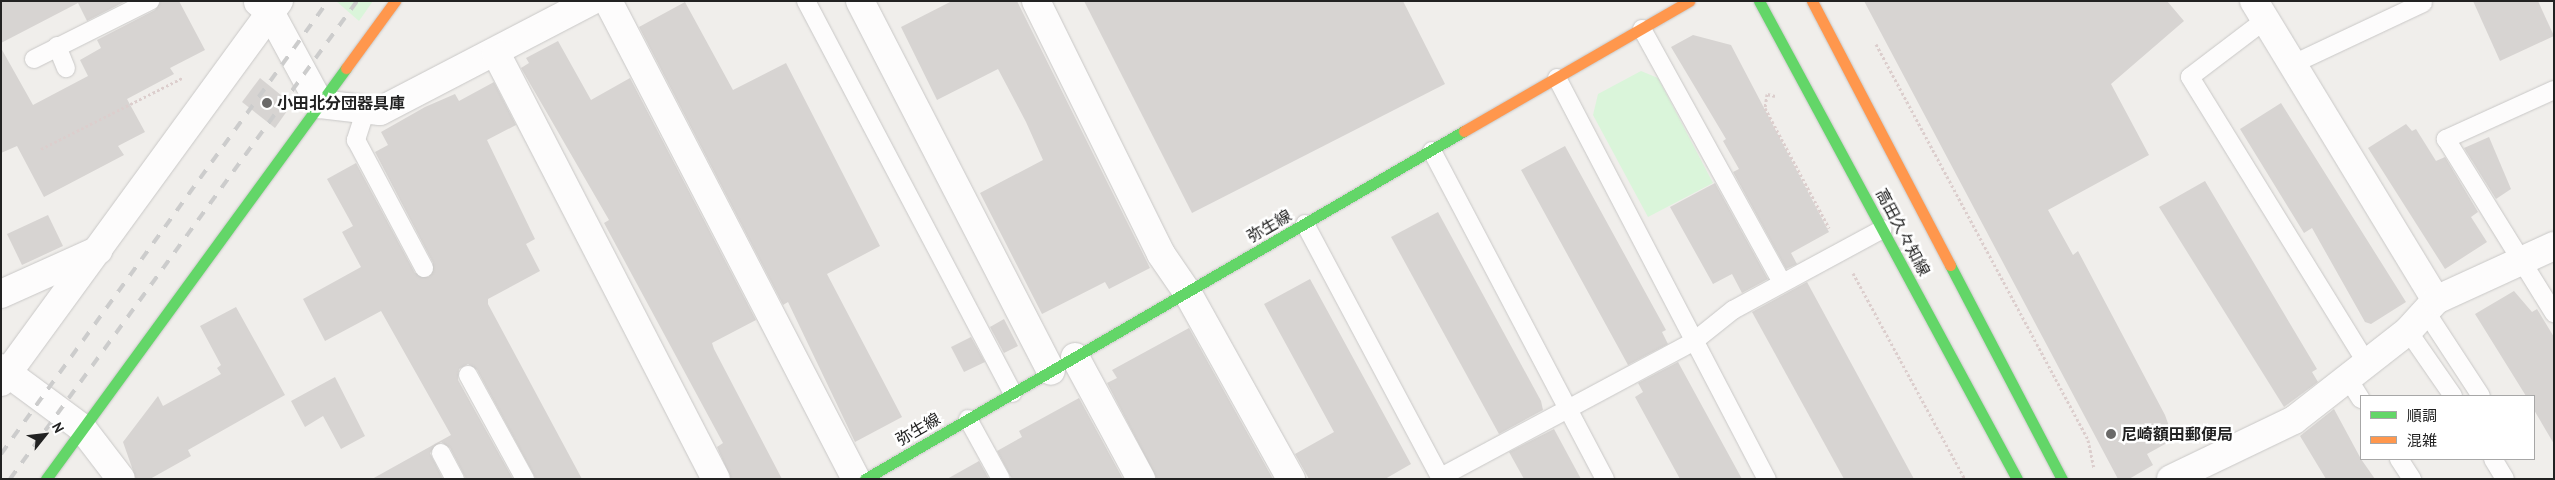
<!DOCTYPE html>
<html>
<head>
<meta charset="utf-8">
<style>
	body { margin:0 }
	#map { position:relative; width:2555px; height:480px; overflow:hidden; background:#f0eeeb; font-family:"PT Sans","Noto Sans JP",sans-serif }
	div>[style] { position:absolute }
	[style*='--x'] { left:calc(var(--x)*1px); top:calc(var(--y)*1px); width:calc(var(--w)*1px); rotate:calc(var(--a)*1deg) }
	.park>* { inset:0; background:#daf5da }
	.building>* { inset:0; background:#d7d4d2 }
	.path>* { height:3px; margin-top:-1.5px; transform-origin:0; background:repeating-linear-gradient(90deg,#dccecd 0 2.5px,transparent 0 5px) }
	.roads { filter:drop-shadow(0 0 1px #c9c8c7) drop-shadow(0 0 1px #c9c8c7) }
	.lane>* { height:18px; margin:-9px; padding:0 9px; transform-origin:9px; border-radius:9px; background:#fdfcfc }
	.street>* { height:28px; margin:-14px; padding:0 14px; transform-origin:14px; border-radius:14px; background:#fdfcfc }
	.fast>* { height:11px; margin:-5.5px; padding:0 5.5px; transform-origin:5.5px; border-radius:5.5px; background:#63d668 }
	.slow>* { height:11px; margin:-5.5px; padding:0 5.5px; transform-origin:5.5px; border-radius:5.5px; background:#ff974d }
	.rail>* { height:4px; margin-top:-2px; transform-origin:0; background:repeating-linear-gradient(90deg,#ccc 0 10px,transparent 0 20px) }
	.dots>* { width:14px; height:14px; translate:-50% -50%; box-sizing:border-box; border:2px solid #fff; border-radius:50% }
	span { translate:-50% -50%; white-space:nowrap; text-align:center; line-height:1.15; -webkit-text-stroke:5px #fff; paint-order:stroke }
	.poi-label { font-size:16px; color:#222; font-weight:700 }
	.left { translate:0 -50%; text-align:left }
	.street-label { font-size:16px; color:#222 }
	.frame { position:absolute; inset:0; border:2px solid #222; pointer-events:none }
	.legend { position:absolute; left:2360px; top:395px; width:175px; height:65px; box-sizing:border-box; background:#fff; border:1px solid #a7a7a7; margin:0; padding:6px 9px; list-style:none; font-size:15px; color:#222 }
	.legend li { display:flex; align-items:center; gap:10px; height:25px }
	.legend b { width:25px; border:1px solid #a7a7a7 }
	.north { position:absolute; left:20px; top:410px; width:50px; height:50px; -webkit-text-stroke:4px #fff; paint-order:stroke; rotate:61deg; font-size:14px; font-weight:700; line-height:20px; text-align:center; color:#222 }
	.north::after { content:''; display:block; margin:auto; width:18px; height:22px; background:#222; clip-path:polygon(50% 0,100% 100%,50% 72%,0 100%) }
</style>
</head>
<body>
<div id="map">
	<div class="park">
		<div style="clip-path:polygon(336px 1px,373px 1px,359px 21px)"></div>
		<div style="clip-path:polygon(1641px 71px,1658px 78px,1713px 183px,1648px 217px,1593px 115px,1598px 94px)"></div>
	</div>
	<div class="building">
		<div style="clip-path:polygon(1px 1px,126px 1px,87px 21px,78px 3px,1px 43px)"></div>
		<div style="clip-path:polygon(161px 1px,179px 1px,205px 50px,170px 68px,174px 74px,127px 99px,145px 132px,118px 146px,124px 155px,44px 197px,17px 146px,1px 153px,1px 48px,33px 105px,88px 76px,80px 60px,101px 48px,97px 40px,155px 10px)"></div>
		<div style="clip-path:polygon(952px 1px,1017px 1px,1150px 268px,1109px 289px,1105px 282px,1042px 314px,980px 193px,1043px 160px,1026px 122px,998px 69px,937px 100px,901px 27px)"></div>
		<div style="clip-path:polygon(1084px 1px,1403px 1px,1445px 84px,1192px 213px)"></div>
		<div style="clip-path:polygon(1864px 1px,2167px 1px,2184px 21px,2111px 84px,2149px 155px,2048px 210px,2073px 255px,2078px 251px,2165px 415px,2169px 426px,2160px 431px,2167px 443px,2147px 454px,2153px 465px,2129px 479px,2118px 479px)"></div>
		<div style="clip-path:polygon(2473px 1px,2538px 1px,2554px 36px,2500px 61px)"></div>
		<div style="clip-path:polygon(685px 2px,733px 90px,786px 63px,880px 246px,827px 274px,902px 417px,855px 442px,788px 302px,783px 305px,639px 27px)"></div>
		<div style="clip-path:polygon(1693px 35px,1731px 45px,1829px 232px,1791px 253px,1797px 264px,1786px 269px,1733px 172px,1739px 169px,1723px 141px,1726px 139px,1671px 47px)"></div>
		<div style="clip-path:polygon(558px 41px,591px 100px,630px 78px,756px 320px,712px 343px,714px 349px,782px 479px,731px 479px,717px 447px,723px 443px,604px 223px,609px 220px,521px 68px,529px 63px,526px 58px)"></div>
		<div style="clip-path:polygon(260px 78px,292px 104px,275px 128px,242px 102px)"></div>
		<div style="clip-path:polygon(494px 82px,516px 125px,487px 140px,535px 239px,526px 244px,540px 271px,488px 299px,488px 304px,582px 479px,536px 479px,477px 370px,468px 364px,459px 369px,458px 380px,513px 479px,466px 479px,450px 448px,441px 442px,430px 453px,443px 479px,372px 479px,451px 435px,381px 311px,325px 341px,303px 299px,361px 267px,342px 232px,353px 226px,327px 179px,356px 163px,415px 273px,429px 277px,433px 263px,375px 152px,388px 145px,381px 132px,425px 107px,455px 94px,459px 101px)"></div>
		<div style="clip-path:polygon(2281px 103px,2406px 302px,2371px 324px,2365px 322px,2312px 228px,2304px 233px,2240px 129px)"></div>
		<div style="clip-path:polygon(2406px 124px,2412px 131px,2416px 129px,2436px 161px,2445px 157px,2478px 212px,2471px 217px,2487px 242px,2445px 269px,2368px 148px)"></div>
		<div style="clip-path:polygon(2489px 137px,2511px 189px,2496px 199px,2464px 148px)"></div>
		<div style="clip-path:polygon(1565px 146px,1666px 330px,1662px 332px,1668px 344px,1628px 365px,1521px 170px)"></div>
		<div style="clip-path:polygon(2205px 181px,2317px 369px,2312px 372px,2318px 382px,2284px 407px,2159px 207px)"></div>
		<div style="clip-path:polygon(1715px 183px,1768px 279px,1742px 293px,1732px 274px,1713px 284px,1670px 207px)"></div>
		<div style="clip-path:polygon(1438px 212px,1541px 401px,1543px 410px,1499px 434px,1391px 237px)"></div>
		<div style="clip-path:polygon(48px 215px,63px 246px,22px 265px,7px 234px)"></div>
		<div style="clip-path:polygon(1310px 279px,1411px 464px,1385px 479px,1309px 479px,1295px 454px,1334px 432px,1264px 304px)"></div>
		<div style="clip-path:polygon(1807px 282px,1914px 479px,1844px 479px,1752px 312px)"></div>
		<div style="clip-path:polygon(2514px 291px,2532px 312px,2537px 309px,2554px 337px,2554px 444px,2534px 410px,2534px 396px,2526px 396px,2475px 314px)"></div>
		<div style="clip-path:polygon(236px 307px,285px 395px,188px 450px,191px 456px,150px 479px,136px 479px,123px 442px,158px 396px,163px 406px,221px 374px,217px 368px,221px 365px,200px 326px)"></div>
		<div style="clip-path:polygon(1004px 319px,1018px 346px,1004px 353px,990px 327px)"></div>
		<div style="clip-path:polygon(1189px 328px,1273px 479px,1157px 479px,1107px 383px,1117px 378px,1112px 370px)"></div>
		<div style="clip-path:polygon(971px 337px,985px 362px,964px 372px,951px 347px)"></div>
		<div style="clip-path:polygon(1678px 362px,1742px 479px,1680px 479px,1635px 397px,1643px 392px,1638px 383px)"></div>
		<div style="clip-path:polygon(335px 377px,365px 436px,341px 449px,323px 416px,305px 427px,291px 401px)"></div>
		<div style="clip-path:polygon(1079px 398px,1123px 479px,1012px 479px,997px 451px,1022px 437px,1019px 431px)"></div>
		<div style="clip-path:polygon(2334px 409px,2361px 459px,2375px 479px,2326px 479px,2300px 436px)"></div>
		<div style="clip-path:polygon(1554px 429px,1581px 479px,1524px 479px,1509px 452px)"></div>
		<div style="clip-path:polygon(979px 461px,989px 479px,947px 479px)"></div>
	</div>
	<div class="path">
		<div style="--x:1876;--y:44;--w:449;--a:61.8"></div>
		<div style="--x:2088;--y:440;--w:29;--a:78"></div>
		<div style="--x:1775;--y:96;--w:8;--a:-166"></div>
		<div style="--x:1767;--y:94;--w:14;--a:98"></div>
		<div style="--x:1765;--y:108;--w:136;--a:61.9"></div>
		<div style="--x:41;--y:149;--w:158;--a:-26.7"></div>
		<div style="--x:1853;--y:273;--w:234;--a:61.5"></div>
	</div>
	<div class="roads">
		<div class="lane">
			<div style="--x:806;--y:1;--w:443;--a:62.2"></div>
			<div style="--x:2265;--y:20;--w:94;--a:142.8"></div>
			<div style="--x:2190;--y:77;--w:335;--a:58.3"></div>
			<div style="--x:1642;--y:29;--w:290;--a:61.1"></div>
			<div style="--x:57;--y:46;--w:24;--a:68"></div>
			<div style="--x:34;--y:59;--w:130;--a:-26.6"></div>
			<div style="--x:2291;--y:65;--w:146;--a:-25.2"></div>
			<div style="--x:1557;--y:78;--w:453;--a:62.4"></div>
			<div style="--x:2554;--y:90;--w:119;--a:155.6"></div>
			<div style="--x:2446;--y:139;--w:205;--a:58.2"></div>
			<div style="--x:366;--y:109;--w:33;--a:108"></div>
			<div style="--x:356;--y:140;--w:145;--a:62"></div>
			<div style="--x:1432;--y:151;--w:371;--a:62.2"></div>
			<div style="--x:1305;--y:224;--w:289;--a:61.9"></div>
			<div style="--x:2426;--y:312;--w:100;--a:56.8"></div>
			<div style="--x:2408;--y:331;--w:79;--a:55.3"></div>
			<div style="--x:468;--y:375;--w:119;--a:61.3"></div>
			<div style="--x:2347;--y:377;--w:26;--a:58"></div>
			<div style="--x:968;--y:419;--w:68;--a:61.2"></div>
			<div style="--x:441;--y:453;--w:30;--a:62"></div>
			<div style="--x:2399;--y:459;--w:24;--a:57"></div>
			<div style="--x:2493;--y:459;--w:23;--a:59"></div>
			<div style="--x:1441;--y:477;--w:286;--a:-28.2"></div>
			<div style="--x:1693;--y:342;--w:51;--a:-38.7"></div>
			<div style="--x:1733;--y:310;--w:170;--a:-28.4"></div>
		</div>
		<div class="street">
			<div style="--x:608;--y:1;--w:539;--a:62.58"></div>
			<div style="--x:860;--y:1;--w:416;--a:62.7"></div>
			<div style="--x:1036;--y:1;--w:282;--a:63.7"></div>
			<div style="--x:1161;--y:254;--w:46;--a:55.6"></div>
			<div style="--x:1187;--y:292;--w:214;--a:60.9"></div>
			<div style="--x:2254;--y:1;--w:350;--a:58.7"></div>
			<div style="--x:258;--y:2;--w:16;--a:40"></div>
			<div style="--x:270;--y:12;--w:105;--a:61.5"></div>
			<div style="--x:320;--y:104;--w:60;--a:6.7"></div>
			<div style="--x:380;--y:111;--w:238;--a:-27.5"></div>
			<div style="--x:496;--y:53;--w:479;--a:62.7"></div>
			<div style="--x:1;--y:294;--w:107;--a:-24.2"></div>
			<div style="--x:1075;--y:357;--w:139;--a:61.6"></div>
			<div style="--x:1;--y:368;--w:101;--a:36.5"></div>
			<div style="--x:82;--y:428;--w:64;--a:52.6"></div>
			<div style="--x:1;--y:382;--w:472;--a:-53.9"></div>
			<div style="--x:2171;--y:479;--w:136;--a:-25.6"></div>
			<div style="--x:2294;--y:420;--w:145;--a:-38"></div>
			<div style="--x:2408;--y:331;--w:42;--a:-47.9"></div>
			<div style="--x:2436;--y:300;--w:130;--a:-24.6"></div>
		</div>
		<div class="fast">
			<div style="--x:1759;--y:1;--w:543;--a:61.64"></div>
			<div style="--x:1950;--y:265;--w:242;--a:62.4"></div>
			<div style="--x:46;--y:479;--w:509;--a:-53.87"></div>
			<div style="--x:865;--y:479;--w:693;--a:-30.16"></div>
		</div>
		<div class="slow">
			<div style="--x:1812;--y:1;--w:298;--a:62.4"></div>
			<div style="--x:346;--y:68;--w:83;--a:-53.8"></div>
			<div style="--x:1464;--y:131;--w:260;--a:-30"></div>
		</div>
	</div>
	<div class="rail">
		<div style="--x:1;--y:454;--w:559;--a:-54.18"></div>
		<div style="--x:10;--y:479;--w:591;--a:-54.02"></div>
	</div>
	<div class="dots">
		<div style="left:267px;top:103px;background:#6a6968"></div>
		<div style="left:2111px;top:434px;background:#6a6968"></div>
	</div>
	<div class="poi-label">
		<span class="left" style="left:277px;top:103px">小田北分団器具庫</span>
		<span class="left" style="left:2121px;top:434px">尼崎額田郵便局</span>
	</div>
	<div class="street-label">
		<span style="left:1269px;top:226px;rotate:-30deg">弥生線</span>
		<span style="left:1903px;top:232px;rotate:62deg">高田久々知線</span>
		<span style="left:918px;top:429px;rotate:-30deg">弥生線</span>
	</div>
	<div class="frame"></div>
	<ul class="legend">
	<li><b style="height:6px;background:#63d668"></b>順調</li>
	<li><b style="height:6px;background:#ff974d"></b>混雑</li>
	</ul>
	<div class="north">N</div>
</div>
</body>
</html>
